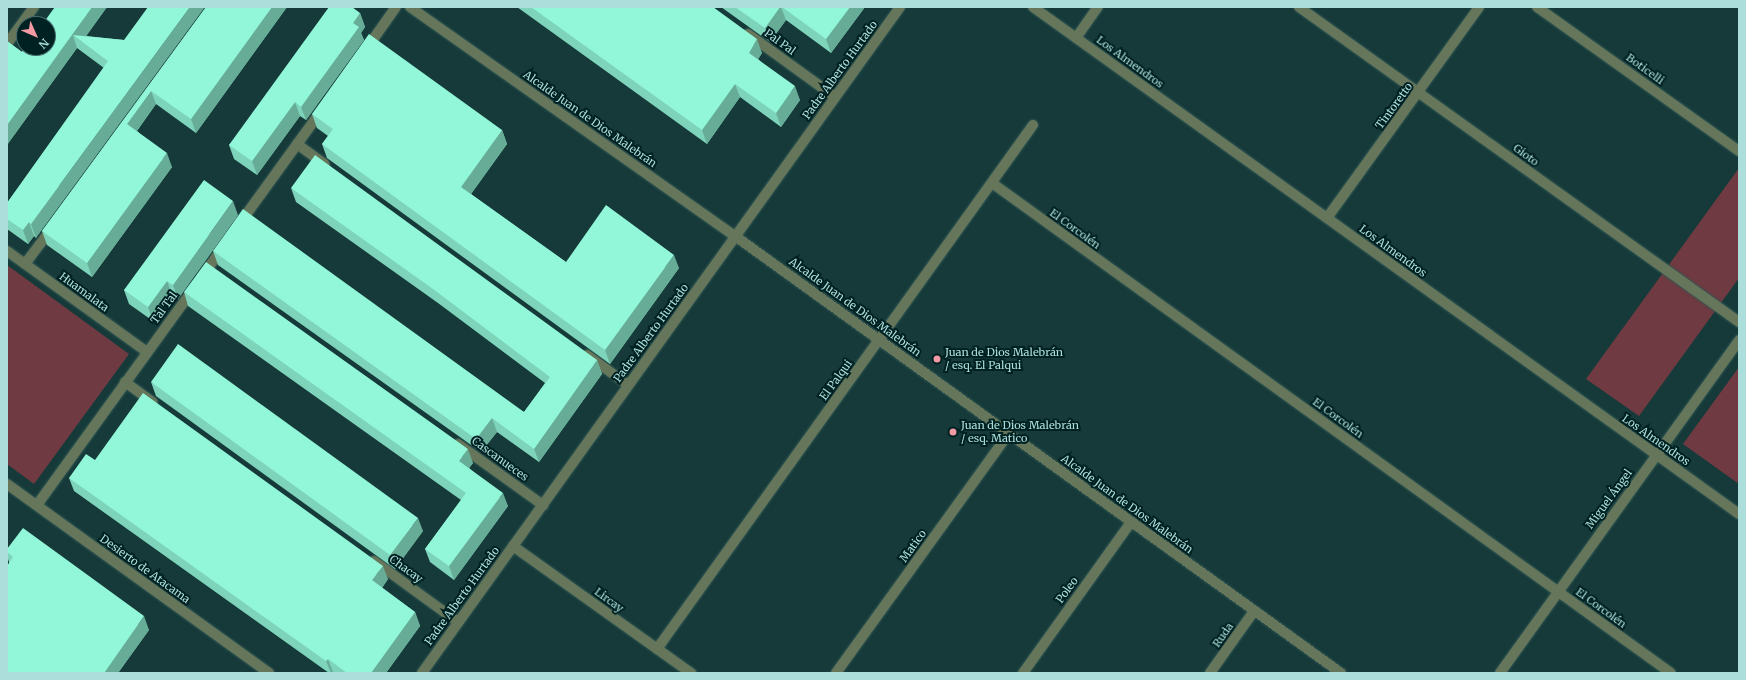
<!DOCTYPE html>
<html>
<head>
<meta charset="utf-8">
<style>
	body { margin:0 }
	#map { position:relative; width:1746px; height:680px; overflow:hidden; background:#163a39; font-family:Merriweather,serif }
	div>[style] { position:absolute }
	[style*='--x'] { left:calc(var(--x)*1px); top:calc(var(--y)*1px); width:calc(var(--w)*1px); rotate:calc(var(--a)*1deg) }
	.green>* { inset:0; background:#6f3a41 }
	.roads { filter:drop-shadow(0 0 1px #315856) drop-shadow(0 0 1px #315856) }
	.minor>* { height:10px; margin:-5px; padding:0 5px; transform-origin:5px; border-radius:5px; background:#66765a }
	.wall>* { inset:0; background:#7ed4ba }
	.shaded-wall>* { inset:0; background:#66ac97 }
	.building>* { inset:0; background:#92f6d8 }
	.dots>* { width:11px; height:11px; translate:-50% -50%; box-sizing:border-box; border:2px solid #002121; border-radius:50% }
	span { translate:-50% -50%; white-space:nowrap; text-align:center; line-height:1.15; -webkit-text-stroke:4px #002121; paint-order:stroke }
	.street-label { font-size:11px; color:#acdfdc }
	.poi-label { font-size:11px; color:#acdfdc }
	.left { translate:0 -50%; text-align:left }
	.frame { position:absolute; inset:0; border:8px solid #acdfdc; pointer-events:none }
	.north { position:absolute; left:16px; top:16px; width:40px; height:40px; box-sizing:border-box; background:#002121; border:1px solid #456d6c; border-radius:50%; rotate:135deg; font-size:11px; font-weight:700; line-height:16px; text-align:center; color:#acdfdc }
	.north::after { content:''; display:block; margin:auto; width:14px; height:18px; background:#f49aa4; clip-path:polygon(50% 0,100% 100%,50% 72%,0 100%) }
</style>
</head>
<body>
<div id="map">
	<div class="green">
		<div style="clip-path:polygon(1739px 168px,1739px 278px,1639px 416px,1586px 379px)"></div>
		<div style="clip-path:polygon(7px 265px,129px 354px,34px 484px,7px 464px)"></div>
		<div style="clip-path:polygon(1739px 367px,1739px 484px,1683px 444px)"></div>
	</div>
	<div class="roads">
		<div class="minor">
			<div style="--x:410;--y:7;--w:398;--a:35.2"></div>
			<div style="--x:735;--y:236;--w:747;--a:35.8"></div>
			<div style="--x:1033;--y:7;--w:869;--a:35.68"></div>
			<div style="--x:1299;--y:7;--w:541;--a:35.6"></div>
			<div style="--x:1537;--y:7;--w:248;--a:35.5"></div>
			<div style="--x:748;--y:34;--w:107;--a:35.9"></div>
			<div style="--x:1076;--y:38;--w:38;--a:-55"></div>
			<div style="--x:7;--y:44;--w:46;--a:-53.9"></div>
			<div style="--x:367;--y:48;--w:50;--a:-54.7"></div>
			<div style="--x:297;--y:144;--w:34;--a:36"></div>
			<div style="--x:992;--y:183;--w:837;--a:35.82"></div>
			<div style="--x:1327;--y:218;--w:260;--a:-54.2"></div>
			<div style="--x:240;--y:223;--w:138;--a:-54.1"></div>
			<div style="--x:7;--y:251;--w:173;--a:35.8"></div>
			<div style="--x:25;--y:264;--w:45;--a:-53.1"></div>
			<div style="--x:203;--y:275;--w:34;--a:-54"></div>
			<div style="--x:587;--y:355;--w:51;--a:36.2"></div>
			<div style="--x:125;--y:382;--w:34;--a:36"></div>
			<div style="--x:458;--y:444;--w:105;--a:35.7"></div>
			<div style="--x:7;--y:484;--w:323;--a:35.8"></div>
			<div style="--x:37;--y:505;--w:268;--a:-54.1"></div>
			<div style="--x:513;--y:546;--w:219;--a:35.5"></div>
			<div style="--x:374;--y:561;--w:104;--a:36"></div>
			<div style="--x:657;--y:649;--w:645;--a:-54.34"></div>
			<div style="--x:422;--y:673;--w:820;--a:-54.33"></div>
			<div style="--x:836;--y:673;--w:296;--a:-54.2"></div>
			<div style="--x:1023;--y:673;--w:186;--a:-54.4"></div>
			<div style="--x:1210;--y:673;--w:76;--a:-54.6"></div>
			<div style="--x:1500;--y:673;--w:410;--a:-54.3"></div>
		</div>
	</div>
	<div class="wall">
		<div style="clip-path:polygon(55px 7px,107px 7px,86px 36px,124px 40px,36px 238px,34px 236px,28px 244px,7px 229px,7px 203px,104px 68px,77px 48px,7px 145px,7px 41px,22px 52px)"></div>
		<div style="clip-path:polygon(206px 7px,287px 7px,196px 133px,156px 104px,137px 131px,172px 167px,92px 277px,47px 245px,42px 231px)"></div>
		<div style="clip-path:polygon(517px 7px,713px 7px,762px 53px,758px 59px,800px 100px,781px 127px,740px 97px,707px 144px)"></div>
		<div style="clip-path:polygon(721px 7px,865px 7px,831px 53px,786px 20px,770px 42px)"></div>
		<div style="clip-path:polygon(360px 13px,365px 27px,361px 33px,364px 40px,306px 120px,300px 116px,257px 175px,234px 159px,229px 145px)"></div>
		<div style="clip-path:polygon(312px 114px,502px 130px,507px 144px,471px 194px,566px 262px,679px 268px,610px 364px,327px 158px,322px 144px,328px 136px,317px 128px)"></div>
		<div style="clip-path:polygon(291px 188px,597px 360px,602px 374px,539px 462px,497px 432px,481px 452px,218px 265px,213px 251px,524px 412px,545px 383px,438px 303px,296px 202px)"></div>
		<div style="clip-path:polygon(238px 215px,178px 299px,172px 294px,153px 321px,129px 304px,124px 290px)"></div>
		<div style="clip-path:polygon(184px 292px,473px 463px,469px 468px,508px 506px,454px 580px,430px 562px,425px 549px,461px 500px,188px 306px)"></div>
		<div style="clip-path:polygon(151px 382px,423px 531px,395px 569px,156px 396px)"></div>
		<div style="clip-path:polygon(95px 460px,388px 579px,382px 588px,415px 612px,420px 626px,386px 673px,334px 673px,333px 672px,332px 673px,329px 673px,74px 491px,69px 478px)"></div>
		<div style="clip-path:polygon(7px 549px,149px 630px,118px 673px,7px 673px,9px 562px,7px 556px)"></div>
	</div>
	<div class="shaded-wall">
		<div style="clip-path:polygon(92px 7px,107px 7px,82px 42px,73px 35px,77px 48px,7px 145px,7px 125px)"></div>
		<div style="clip-path:polygon(190px 7px,205px 7px,36px 238px,31px 224px)"></div>
		<div style="clip-path:polygon(272px 7px,287px 7px,196px 133px,191px 119px)"></div>
		<div style="clip-path:polygon(780px 7px,781px 7px,786px 20px,770px 42px,765px 28px)"></div>
		<div style="clip-path:polygon(850px 7px,865px 7px,831px 53px,826px 39px)"></div>
		<div style="clip-path:polygon(360px 13px,365px 27px,361px 33px,364px 40px,306px 120px,301px 107px,353px 23px)"></div>
		<div style="clip-path:polygon(757px 39px,762px 53px,754px 66px,749px 53px)"></div>
		<div style="clip-path:polygon(735px 84px,740px 97px,707px 144px,702px 130px)"></div>
		<div style="clip-path:polygon(795px 86px,800px 100px,781px 127px,776px 113px)"></div>
		<div style="clip-path:polygon(151px 91px,156px 104px,132px 137px,127px 124px)"></div>
		<div style="clip-path:polygon(295px 102px,300px 116px,257px 175px,252px 161px)"></div>
		<div style="clip-path:polygon(502px 130px,507px 144px,466px 201px,461px 187px)"></div>
		<div style="clip-path:polygon(167px 153px,172px 167px,92px 277px,87px 263px)"></div>
		<div style="clip-path:polygon(233px 201px,238px 215px,178px 299px,173px 285px)"></div>
		<div style="clip-path:polygon(29px 222px,34px 236px,28px 244px,23px 230px)"></div>
		<div style="clip-path:polygon(674px 255px,679px 268px,610px 364px,605px 350px)"></div>
		<div style="clip-path:polygon(167px 281px,172px 294px,153px 321px,148px 307px)"></div>
		<div style="clip-path:polygon(597px 360px,602px 374px,539px 462px,534px 449px)"></div>
		<div style="clip-path:polygon(492px 418px,497px 432px,481px 452px,476px 439px)"></div>
		<div style="clip-path:polygon(468px 449px,473px 463px,464px 475px,459px 461px)"></div>
		<div style="clip-path:polygon(503px 493px,508px 506px,454px 580px,449px 566px)"></div>
		<div style="clip-path:polygon(418px 518px,423px 531px,395px 569px,390px 555px)"></div>
		<div style="clip-path:polygon(383px 566px,388px 579px,377px 594px,372px 580px)"></div>
		<div style="clip-path:polygon(415px 612px,420px 626px,386px 673px,371px 673px)"></div>
		<div style="clip-path:polygon(144px 616px,149px 630px,118px 673px,104px 673px)"></div>
		<div style="clip-path:polygon(328px 659px,333px 672px,332px 673px,331px 673px,326px 661px)"></div>
	</div>
	<div class="building">
		<div style="clip-path:polygon(55px 7px,92px 7px,7px 125px,7px 41px,22px 52px,25px 48px,48px 48px,48px 24px,43px 24px)"></div>
		<div style="clip-path:polygon(148px 7px,190px 7px,31px 224px,29px 222px,23px 230px,7px 219px,7px 203px,108px 61px,73px 35px,124px 40px)"></div>
		<div style="clip-path:polygon(206px 7px,272px 7px,191px 119px,151px 91px,127px 124px,167px 153px,87px 263px,42px 231px)"></div>
		<div style="clip-path:polygon(329px 7px,352px 7px,360px 13px,353px 23px,359px 27px,301px 107px,295px 102px,252px 161px,229px 145px)"></div>
		<div style="clip-path:polygon(531px 7px,713px 7px,757px 39px,749px 53px,795px 86px,776px 113px,735px 84px,702px 130px)"></div>
		<div style="clip-path:polygon(735px 7px,780px 7px,765px 28px)"></div>
		<div style="clip-path:polygon(782px 7px,850px 7px,826px 39px)"></div>
		<div style="clip-path:polygon(369px 34px,502px 130px,461px 187px,566px 262px,606px 205px,674px 255px,605px 350px,322px 144px,333px 129px,312px 114px)"></div>
		<div style="clip-path:polygon(315px 155px,597px 360px,534px 449px,492px 418px,476px 439px,213px 251px,243px 209px,524px 412px,550px 377px,433px 289px,291px 188px)"></div>
		<div style="clip-path:polygon(204px 180px,233px 201px,173px 285px,167px 281px,148px 307px,124px 290px)"></div>
		<div style="clip-path:polygon(206px 262px,468px 449px,459px 461px,503px 493px,449px 566px,425px 549px,466px 493px,184px 292px)"></div>
		<div style="clip-path:polygon(178px 344px,418px 518px,390px 555px,151px 382px)"></div>
		<div style="clip-path:polygon(143px 393px,383px 566px,372px 580px,415px 612px,371px 673px,347px 673px,328px 659px,326px 661px,69px 478px,86px 454px,95px 460px)"></div>
		<div style="clip-path:polygon(23px 528px,144px 616px,104px 673px,7px 673px,7px 566px,13px 557px,7px 552px,7px 549px)"></div>
	</div>
	<div class="dots">
		<div style="left:937px;top:359px;background:#f49aa4"></div>
		<div style="left:953px;top:432px;background:#f49aa4"></div>
	</div>
	<div class="street-label">
		<span style="left:780px;top:42px;rotate:36deg">Pal Pal</span>
		<span style="left:1130px;top:62px;rotate:36deg">Los Almendros</span>
		<span style="left:1645px;top:69px;rotate:36deg">Boticelli</span>
		<span style="left:840px;top:70px;rotate:-54deg">Padre Alberto Hurtado</span>
		<span style="left:1394px;top:106px;rotate:-54deg">Tintoretto</span>
		<span style="left:590px;top:119px;rotate:35deg">Alcalde Juan de Dios Malebrán</span>
		<span style="left:1526px;top:155px;rotate:36deg">Gioto</span>
		<span style="left:1075px;top:229px;rotate:36deg">El Corcolén</span>
		<span style="left:1393px;top:251px;rotate:36deg">Los Almendros</span>
		<span style="left:84px;top:292px;rotate:36deg">Huamalata</span>
		<span style="left:855px;top:307px;rotate:36deg">Alcalde Juan de Dios Malebrán</span>
		<span style="left:164px;top:308px;rotate:-54deg">Tal Tal</span>
		<span style="left:651px;top:333px;rotate:-54deg">Padre Alberto Hurtado</span>
		<span style="left:836px;top:380px;rotate:-54deg">El Palqui</span>
		<span style="left:1338px;top:418px;rotate:36deg">El Corcolén</span>
		<span style="left:1656px;top:440px;rotate:35deg">Los Almendros</span>
		<span style="left:500px;top:459px;rotate:36deg">Cascanueces</span>
		<span style="left:1609px;top:499px;rotate:-54deg">Miguel Ángel</span>
		<span style="left:1127px;top:504px;rotate:36deg">Alcalde Juan de Dios Malebrán</span>
		<span style="left:913px;top:546px;rotate:-54deg">Matico</span>
		<span style="left:145px;top:569px;rotate:36deg">Desierto de Atacama</span>
		<span style="left:406px;top:569px;rotate:36deg">Chacay</span>
		<span style="left:1067px;top:590px;rotate:-54deg">Poleo</span>
		<span style="left:462px;top:596px;rotate:-54deg">Padre Alberto Hurtado</span>
		<span style="left:609px;top:600px;rotate:36deg">Lircay</span>
		<span style="left:1601px;top:608px;rotate:36deg">El Corcolén</span>
		<span style="left:1223px;top:635px;rotate:-55deg">Ruda</span>
	</div>
	<div class="poi-label">
		<span class="left" style="left:945px;top:359px">Juan de Dios Malebrán<br>/ esq. El Palqui</span>
		<span class="left" style="left:961px;top:432px">Juan de Dios Malebrán<br>/ esq. Matico</span>
	</div>
	<div class="frame"></div>
	<div class="north">N</div>
</div>
</body>
</html>
